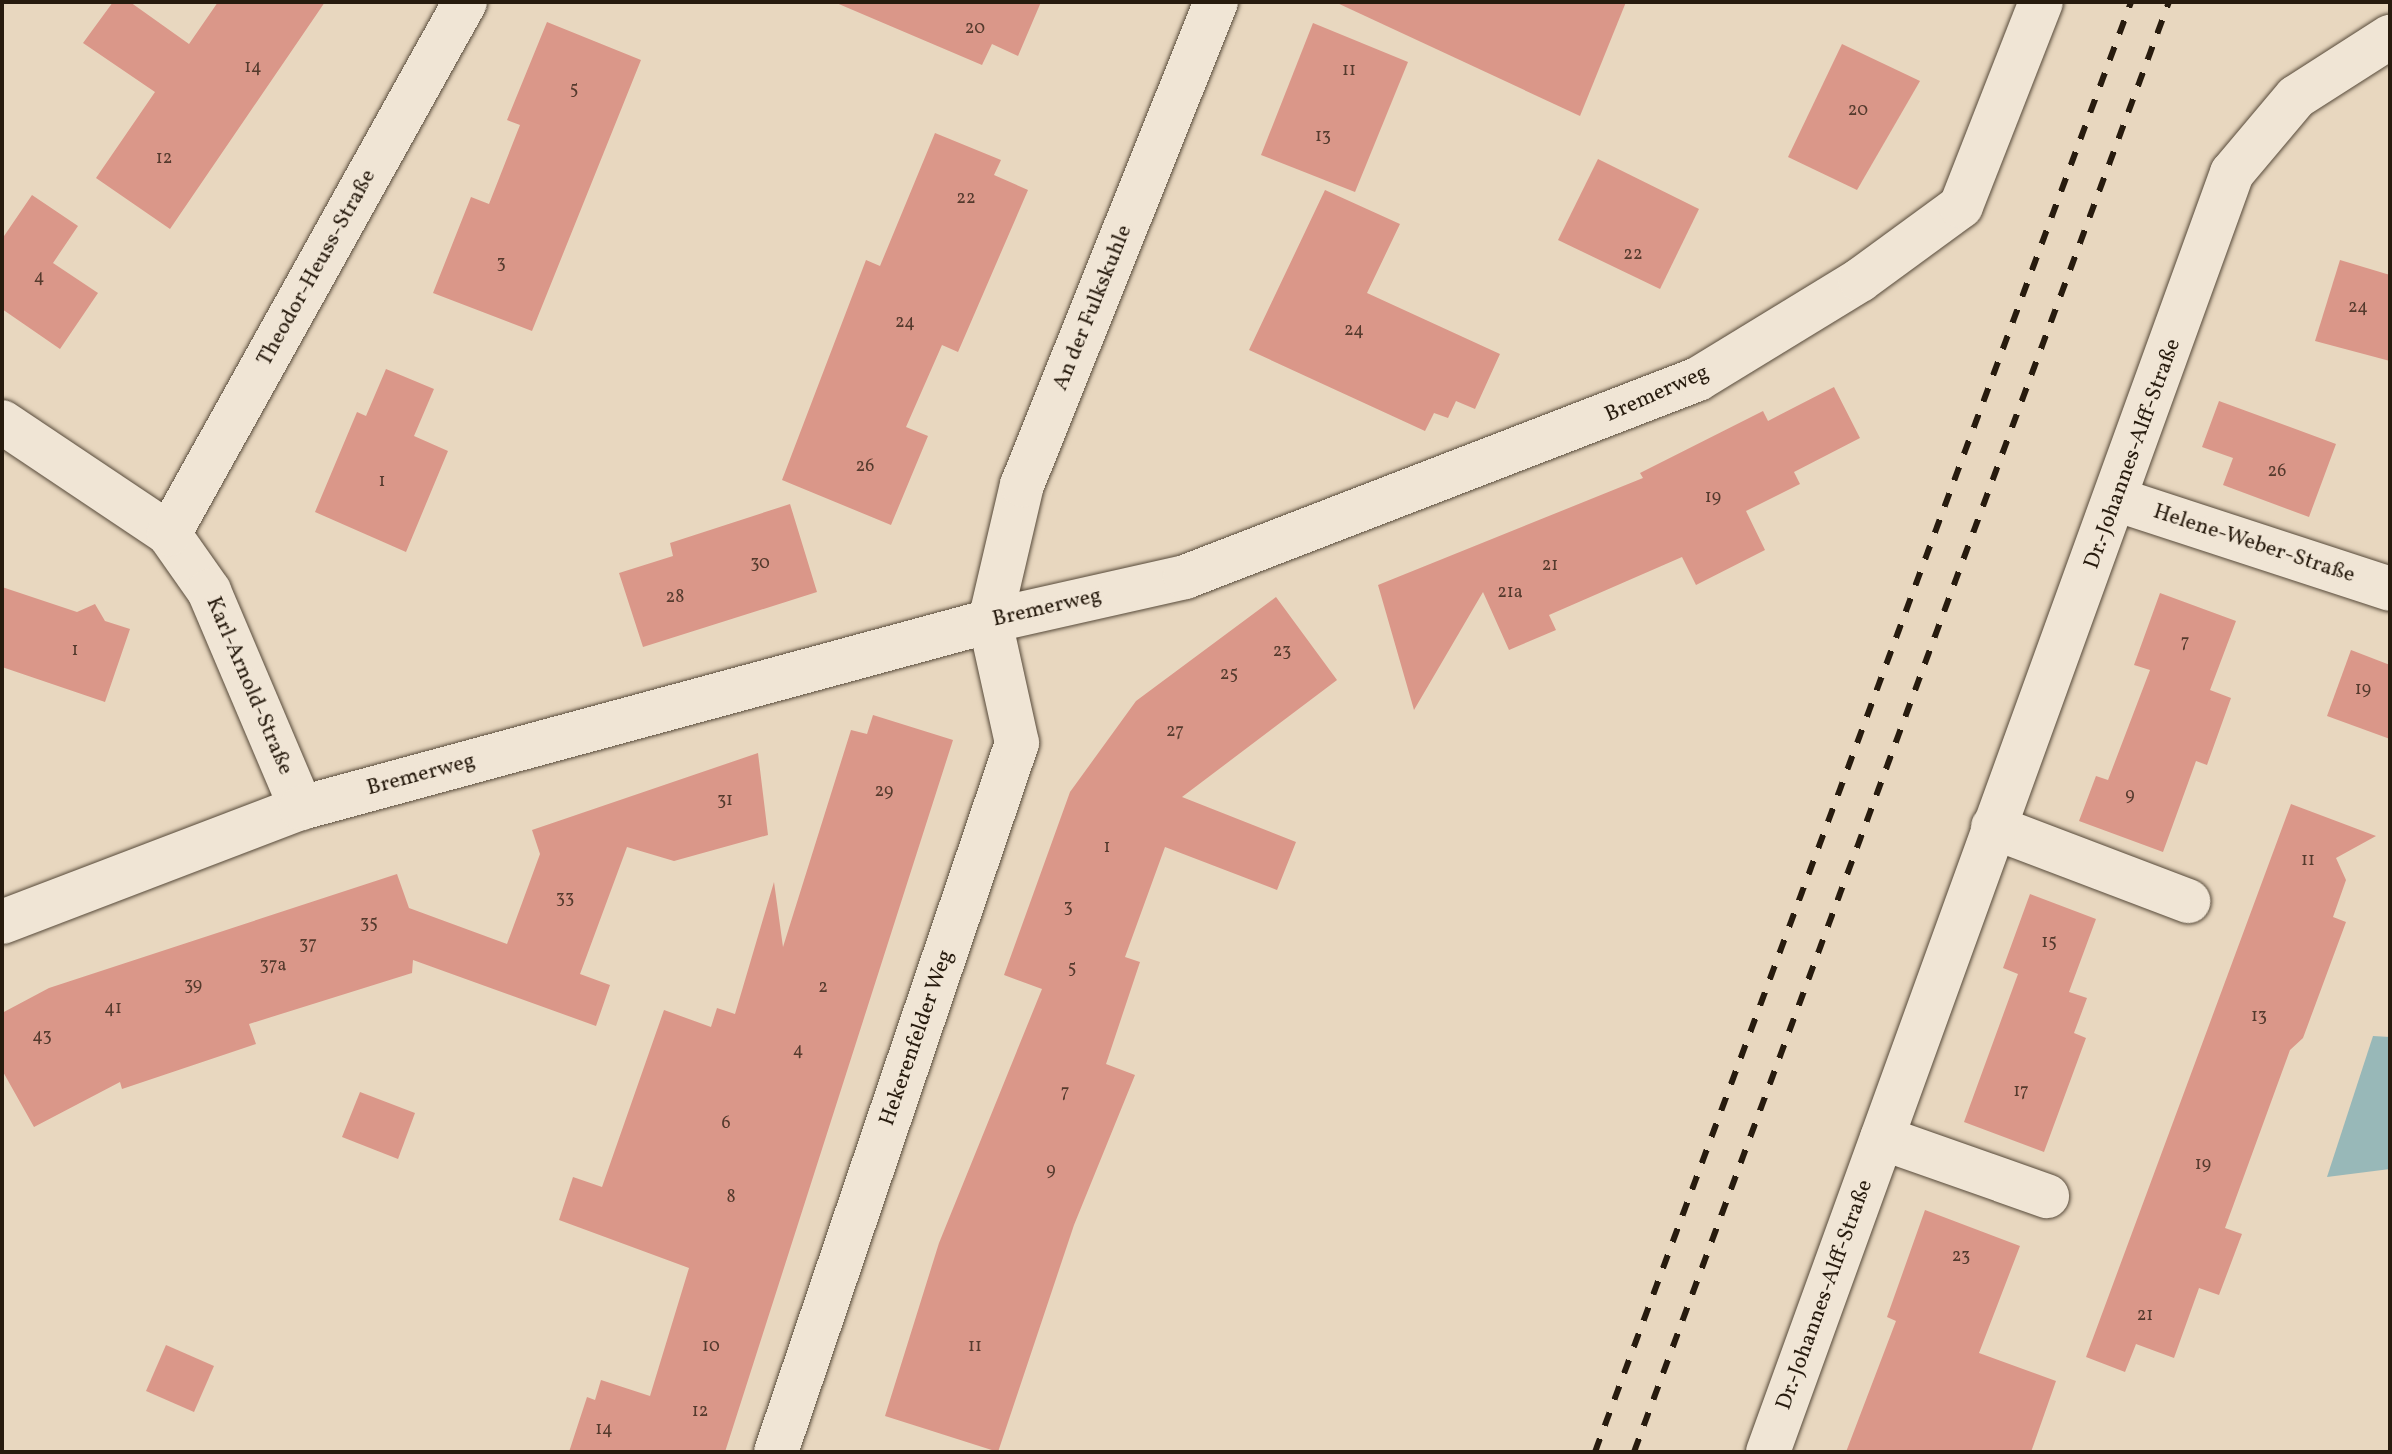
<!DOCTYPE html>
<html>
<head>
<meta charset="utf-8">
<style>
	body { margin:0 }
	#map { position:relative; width:2392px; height:1454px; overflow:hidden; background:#e8d7bf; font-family:Vollkorn,serif }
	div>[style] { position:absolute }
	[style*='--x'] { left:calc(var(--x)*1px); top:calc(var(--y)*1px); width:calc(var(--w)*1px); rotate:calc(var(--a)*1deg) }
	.water>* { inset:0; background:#98b8b8 }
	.building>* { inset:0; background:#da9789 }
	.roads { filter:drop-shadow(0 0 2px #574a3a) drop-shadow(0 0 2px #574a3a) }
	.minor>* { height:44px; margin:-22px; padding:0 22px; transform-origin:22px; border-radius:22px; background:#f0e5d5 }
	.rail>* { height:6px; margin-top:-3px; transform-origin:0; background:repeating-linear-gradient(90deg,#271b0e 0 14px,transparent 0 28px) }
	span { translate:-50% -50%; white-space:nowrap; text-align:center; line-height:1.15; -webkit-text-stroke:6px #f0e5d5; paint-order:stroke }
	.number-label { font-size:18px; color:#543a2d }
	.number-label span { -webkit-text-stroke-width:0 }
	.street-label { font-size:22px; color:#271b0e }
	.frame { position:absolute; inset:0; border:4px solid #271b0e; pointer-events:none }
</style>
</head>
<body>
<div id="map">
	<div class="water">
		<div style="clip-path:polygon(2373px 1036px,2390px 1037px,2390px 1169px,2327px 1177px)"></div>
	</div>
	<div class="building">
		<div style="clip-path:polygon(113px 2px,130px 2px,189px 44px,218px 2px,325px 2px,170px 229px,96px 178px,155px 92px,83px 43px)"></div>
		<div style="clip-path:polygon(834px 2px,1041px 2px,1018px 56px,992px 44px,982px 65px)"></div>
		<div style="clip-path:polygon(1335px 2px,1626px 2px,1580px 116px)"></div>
		<div style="clip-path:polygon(547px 22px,641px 60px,532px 331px,433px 293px,471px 197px,489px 204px,520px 125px,507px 120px)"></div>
		<div style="clip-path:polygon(1313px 23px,1408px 62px,1355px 192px,1261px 155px)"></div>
		<div style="clip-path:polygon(1842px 44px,1920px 81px,1857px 190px,1788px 157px)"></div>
		<div style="clip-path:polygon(935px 133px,1001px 160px,994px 175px,1028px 190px,958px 352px,942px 345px,906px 427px,928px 436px,891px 525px,782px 480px,866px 260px,880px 266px)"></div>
		<div style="clip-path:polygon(1598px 159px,1699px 209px,1660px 289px,1558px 240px)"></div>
		<div style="clip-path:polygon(1325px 190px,1400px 224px,1367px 293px,1500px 354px,1475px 409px,1456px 401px,1448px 418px,1434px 413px,1425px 431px,1249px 350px)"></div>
		<div style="clip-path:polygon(32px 195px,78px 226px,53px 263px,98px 293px,60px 349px,2px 309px,2px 239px)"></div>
		<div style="clip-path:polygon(2340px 260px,2390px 275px,2390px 361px,2315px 341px)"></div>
		<div style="clip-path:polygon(386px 369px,434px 389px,414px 436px,448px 451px,406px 552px,315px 512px,357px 412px,366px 416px)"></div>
		<div style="clip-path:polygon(1834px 387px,1860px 438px,1794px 472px,1800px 484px,1746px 511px,1765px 550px,1696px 585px,1682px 557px,1549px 615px,1556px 630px,1509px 650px,1483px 592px,1414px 710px,1378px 585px,1643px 478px,1640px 473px,1763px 411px,1768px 421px)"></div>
		<div style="clip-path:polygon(2219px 401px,2336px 444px,2309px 517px,2223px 485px,2233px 458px,2202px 447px)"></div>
		<div style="clip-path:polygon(790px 504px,817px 592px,643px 647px,619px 573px,673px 556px,670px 543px)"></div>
		<div style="clip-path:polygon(2px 587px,77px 612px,95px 604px,105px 621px,130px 629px,105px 702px,2px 667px)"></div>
		<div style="clip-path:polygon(2160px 593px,2236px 621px,2210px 690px,2231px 698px,2207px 765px,2196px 761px,2163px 852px,2079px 821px,2096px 776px,2108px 780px,2150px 670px,2134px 665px)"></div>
		<div style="clip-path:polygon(1276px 597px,1337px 680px,1182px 797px,1296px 842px,1277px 890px,1165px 847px,1125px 957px,1140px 962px,1106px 1064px,1135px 1075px,1074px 1225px,998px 1452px,885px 1416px,939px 1243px,1042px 989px,1004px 975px,1070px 792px,1136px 701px)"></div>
		<div style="clip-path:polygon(2351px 650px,2390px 665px,2390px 739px,2327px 716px)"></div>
		<div style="clip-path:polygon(873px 715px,953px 740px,725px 1452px,569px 1452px,587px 1397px,595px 1400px,601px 1380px,650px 1396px,689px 1268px,559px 1220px,573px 1177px,602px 1187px,664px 1010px,711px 1027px,717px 1008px,735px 1014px,774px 882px,783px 947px,851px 730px,867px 734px)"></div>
		<div style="clip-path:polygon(758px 753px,768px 835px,674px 861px,627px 847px,580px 974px,610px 985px,596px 1026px,413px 960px,412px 973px,249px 1024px,256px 1044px,122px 1089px,120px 1082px,34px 1127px,2px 1070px,2px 1013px,49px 988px,397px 874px,409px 908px,507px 944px,540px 854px,532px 830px)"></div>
		<div style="clip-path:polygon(2291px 804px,2376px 836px,2336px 858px,2346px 880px,2333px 917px,2346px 922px,2303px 1038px,2290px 1050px,2225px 1228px,2242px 1234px,2219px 1295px,2199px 1288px,2174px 1358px,2136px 1344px,2125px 1372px,2086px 1357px)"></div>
		<div style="clip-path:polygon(2030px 894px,2096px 919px,2069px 992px,2087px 998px,2074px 1033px,2086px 1038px,2044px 1152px,1964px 1122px,2018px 974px,2003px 968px)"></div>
		<div style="clip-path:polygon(360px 1092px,415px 1113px,398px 1159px,342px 1137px)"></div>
		<div style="clip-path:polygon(1925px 1210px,2020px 1246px,1979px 1353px,2056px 1381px,2031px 1452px,1846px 1452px,1896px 1321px,1887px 1317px)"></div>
		<div style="clip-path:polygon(166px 1345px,214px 1366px,194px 1412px,146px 1391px)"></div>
	</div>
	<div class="roads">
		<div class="minor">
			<div style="--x:2;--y:422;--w:201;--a:33.8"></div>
			<div style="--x:169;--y:534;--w:70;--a:54.9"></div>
			<div style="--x:209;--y:591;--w:236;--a:67"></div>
			<div style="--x:2118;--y:500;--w:286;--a:18.1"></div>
			<div style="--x:169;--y:534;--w:609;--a:-60.91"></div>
			<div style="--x:1993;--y:827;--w:209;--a:20.8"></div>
			<div style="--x:2;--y:922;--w:320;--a:-20.9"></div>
			<div style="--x:301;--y:808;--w:714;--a:-15.18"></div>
			<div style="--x:990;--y:621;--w:200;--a:-12.7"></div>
			<div style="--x:1185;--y:577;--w:550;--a:-21.1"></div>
			<div style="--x:1698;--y:379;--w:190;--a:-31.4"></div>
			<div style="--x:1860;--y:280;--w:125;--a:-36.2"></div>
			<div style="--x:1961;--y:206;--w:219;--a:-68.6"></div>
			<div style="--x:1882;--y:1138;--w:175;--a:19.4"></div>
			<div style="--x:776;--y:1452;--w:749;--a:-71.23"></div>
			<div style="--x:1017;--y:743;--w:125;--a:-102.5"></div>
			<div style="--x:990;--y:621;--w:140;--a:-76.8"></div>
			<div style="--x:1022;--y:485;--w:521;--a:-68.12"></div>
			<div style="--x:1768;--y:1452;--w:1361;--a:-70.06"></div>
			<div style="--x:2232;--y:173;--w:99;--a:-49.9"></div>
			<div style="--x:2296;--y:97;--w:112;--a:-32.6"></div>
		</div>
	</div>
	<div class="rail">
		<div style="--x:1595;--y:1452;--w:1546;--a:-69.71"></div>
		<div style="--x:1634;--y:1452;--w:1546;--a:-69.75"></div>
	</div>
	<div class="number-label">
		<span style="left:975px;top:29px">20</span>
		<span style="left:253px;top:68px">14</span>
		<span style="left:1349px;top:71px">11</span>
		<span style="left:574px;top:90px">5</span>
		<span style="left:1858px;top:111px">20</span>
		<span style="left:1323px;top:137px">13</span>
		<span style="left:164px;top:159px">12</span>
		<span style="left:966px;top:199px">22</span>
		<span style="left:1633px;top:255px">22</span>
		<span style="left:501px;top:264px">3</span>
		<span style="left:39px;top:278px">4</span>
		<span style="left:2358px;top:308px">24</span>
		<span style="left:905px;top:323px">24</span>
		<span style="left:1354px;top:331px">24</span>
		<span style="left:865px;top:467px">26</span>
		<span style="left:2277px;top:472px">26</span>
		<span style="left:382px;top:482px">1</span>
		<span style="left:1713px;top:498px">19</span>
		<span style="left:760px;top:564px">30</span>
		<span style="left:1550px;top:566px">21</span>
		<span style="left:1510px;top:593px">21a</span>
		<span style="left:675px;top:598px">28</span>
		<span style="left:2185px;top:643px">7</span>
		<span style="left:75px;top:651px">1</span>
		<span style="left:1282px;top:652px">23</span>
		<span style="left:1229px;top:675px">25</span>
		<span style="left:2363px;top:690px">19</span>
		<span style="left:1175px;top:732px">27</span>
		<span style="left:884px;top:792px">29</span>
		<span style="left:2130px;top:796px">9</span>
		<span style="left:725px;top:801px">31</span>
		<span style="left:1107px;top:848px">1</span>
		<span style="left:2308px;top:861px">11</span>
		<span style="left:565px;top:899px">33</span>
		<span style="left:1068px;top:908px">3</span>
		<span style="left:369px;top:924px">35</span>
		<span style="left:2049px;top:943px">15</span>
		<span style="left:308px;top:945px">37</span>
		<span style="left:273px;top:966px">37a</span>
		<span style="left:1072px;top:969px">5</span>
		<span style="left:193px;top:986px">39</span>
		<span style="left:823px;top:988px">2</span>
		<span style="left:113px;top:1009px">41</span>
		<span style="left:2259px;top:1017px">13</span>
		<span style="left:42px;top:1037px">43</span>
		<span style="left:798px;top:1051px">4</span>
		<span style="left:2021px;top:1092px">17</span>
		<span style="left:1065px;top:1093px">7</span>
		<span style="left:726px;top:1124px">6</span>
		<span style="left:2203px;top:1165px">19</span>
		<span style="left:1051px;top:1171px">9</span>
		<span style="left:731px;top:1198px">8</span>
		<span style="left:1961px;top:1257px">23</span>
		<span style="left:2145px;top:1316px">21</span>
		<span style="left:711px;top:1347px">10</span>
		<span style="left:975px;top:1347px">11</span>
		<span style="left:700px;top:1412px">12</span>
		<span style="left:604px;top:1430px">14</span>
	</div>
	<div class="street-label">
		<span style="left:317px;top:268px;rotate:-61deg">Theodor-Heuss-Straße</span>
		<span style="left:1093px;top:308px;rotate:-68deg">An der Fulkskuhle</span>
		<span style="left:1657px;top:394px;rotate:-24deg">Bremerweg</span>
		<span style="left:2133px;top:454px;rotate:-70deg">Dr.-Johannes-Alff-Straße</span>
		<span style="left:2254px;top:544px;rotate:18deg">Helene-Weber-Straße</span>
		<span style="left:1047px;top:608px;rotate:-13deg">Bremerweg</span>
		<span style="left:249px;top:686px;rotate:67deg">Karl-Arnold-Straße</span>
		<span style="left:421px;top:775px;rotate:-15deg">Bremerweg</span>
		<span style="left:917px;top:1038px;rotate:-71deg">Hekerenfelder Weg</span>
		<span style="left:1825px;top:1295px;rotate:-70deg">Dr.-Johannes-Alff-Straße</span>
	</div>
	<div class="frame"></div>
</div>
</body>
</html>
